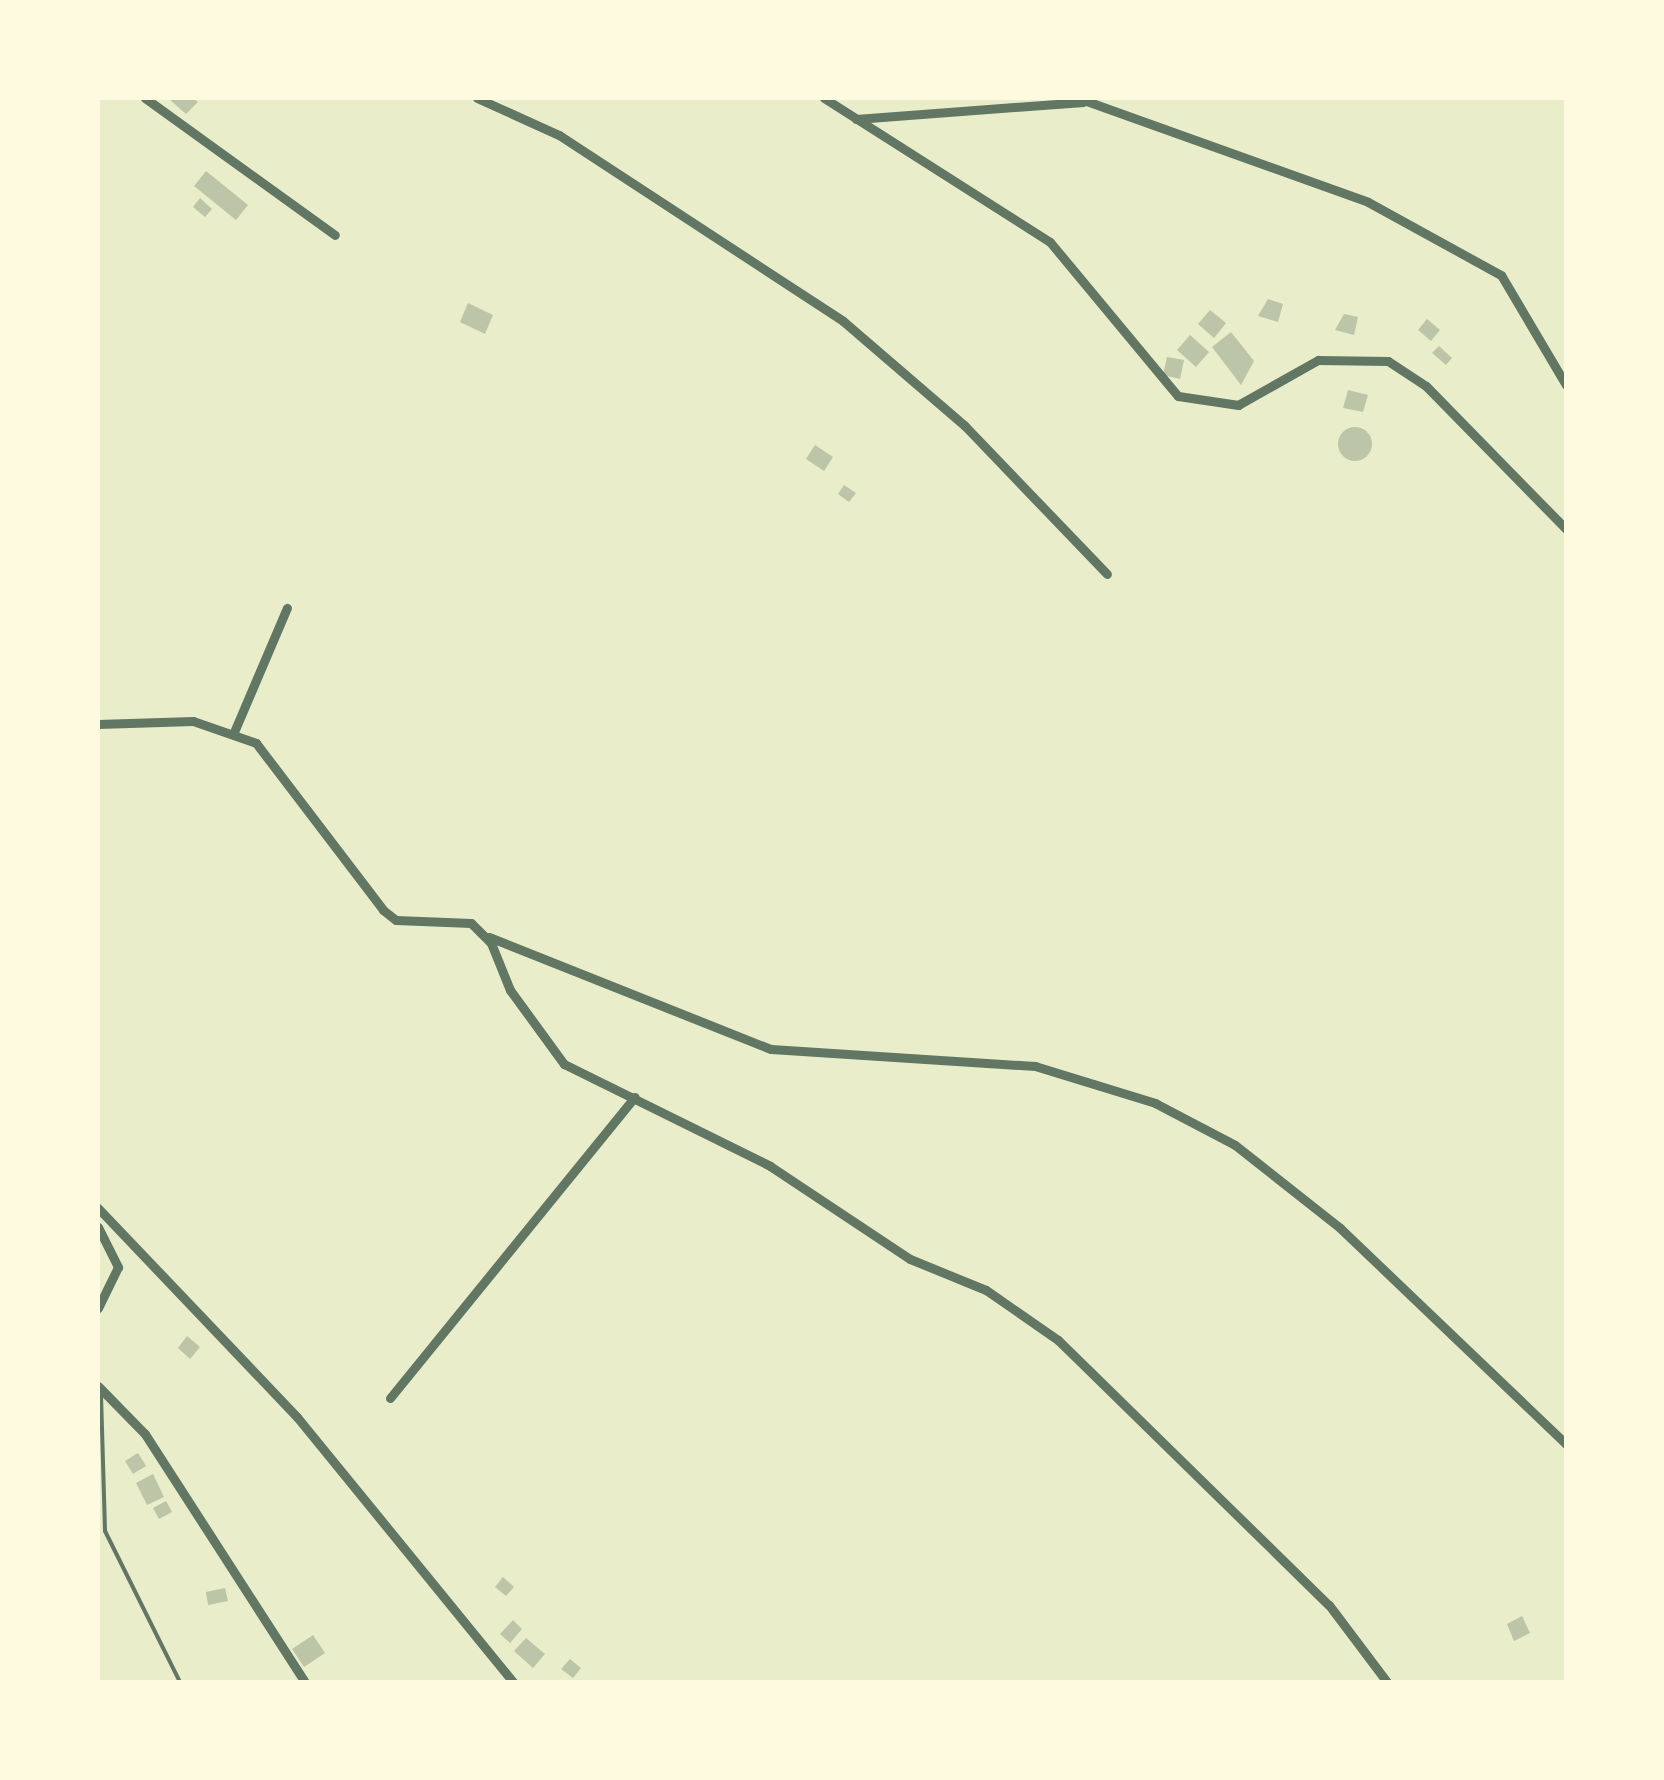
<!DOCTYPE html>
<html>
<head>
<meta charset="utf-8">
<style>
	body { margin:0 }
	#map { position:relative; width:1664px; height:1780px; overflow:hidden; background:#e9edc9; font-family:Figtree,sans-serif }
	div>[style] { position:absolute }
	[style*='--x'] { left:calc(var(--x)*1px); top:calc(var(--y)*1px); width:calc(var(--w)*1px); rotate:calc(var(--a)*1deg) }
	.building>* { inset:0; background:#bcc5a7 }
	.round { border-radius:50% }
	.service>* { height:4px; margin:-2px; padding:0 2px; transform-origin:2px; border-radius:2px; background:#617663 }
	.minor>* { height:9px; margin:-4.5px; padding:0 4.5px; transform-origin:4.5px; border-radius:4.5px; background:#617663 }
	span { translate:-50% -50%; white-space:nowrap; text-align:center; line-height:1.15; -webkit-text-stroke:8px #fefae0; paint-order:stroke }
	.frame { position:absolute; inset:0; border:100px solid #fefae0; pointer-events:none }
</style>
</head>
<body>
<div id="map">
	<div class="building">
		<div style="clip-path:polygon(168px 98px,193px 98px,198px 102px,186px 114px)"></div>
		<div style="clip-path:polygon(206px 171px,248px 205px,236px 220px,194px 186px)"></div>
		<div style="clip-path:polygon(200px 198px,212px 209px,205px 217px,193px 207px)"></div>
		<div style="clip-path:polygon(1268px 299px,1283px 304px,1278px 322px,1258px 316px)"></div>
		<div style="clip-path:polygon(468px 303px,493px 315px,485px 334px,460px 322px)"></div>
		<div style="clip-path:polygon(1210px 310px,1226px 323px,1214px 338px,1198px 324px)"></div>
		<div style="clip-path:polygon(1344px 314px,1358px 317px,1354px 335px,1335px 330px)"></div>
		<div style="clip-path:polygon(1427px 319px,1440px 330px,1431px 341px,1418px 330px)"></div>
		<div style="clip-path:polygon(1231px 332px,1254px 361px,1241px 385px,1212px 347px)"></div>
		<div style="clip-path:polygon(1190px 335px,1209px 352px,1196px 367px,1177px 350px)"></div>
		<div style="clip-path:polygon(1439px 346px,1452px 358px,1446px 365px,1432px 353px)"></div>
		<div style="clip-path:polygon(1167px 357px,1184px 360px,1180px 379px,1163px 375px)"></div>
		<div style="clip-path:polygon(1348px 390px,1368px 395px,1363px 412px,1343px 408px)"></div>
		<div class="round" style="left:1338px;top:427px;width:34px;height:34px"></div>
		<div style="clip-path:polygon(815px 445px,833px 457px,824px 471px,806px 459px)"></div>
		<div style="clip-path:polygon(844px 485px,856px 493px,849px 502px,838px 494px)"></div>
		<div style="clip-path:polygon(187px 1336px,200px 1347px,190px 1359px,178px 1348px)"></div>
		<div style="clip-path:polygon(138px 1453px,146px 1466px,133px 1474px,125px 1461px)"></div>
		<div style="clip-path:polygon(153px 1474px,164px 1497px,147px 1505px,136px 1483px)"></div>
		<div style="clip-path:polygon(166px 1501px,172px 1512px,159px 1519px,153px 1508px)"></div>
		<div style="clip-path:polygon(503px 1577px,514px 1587px,506px 1596px,495px 1587px)"></div>
		<div style="clip-path:polygon(225px 1588px,228px 1601px,208px 1605px,206px 1592px)"></div>
		<div style="clip-path:polygon(1522px 1616px,1530px 1633px,1514px 1641px,1507px 1624px)"></div>
		<div style="clip-path:polygon(513px 1620px,522px 1629px,510px 1643px,500px 1634px)"></div>
		<div style="clip-path:polygon(313px 1635px,325px 1653px,304px 1667px,292px 1649px)"></div>
		<div style="clip-path:polygon(526px 1638px,545px 1654px,533px 1668px,514px 1651px)"></div>
		<div style="clip-path:polygon(570px 1659px,581px 1668px,573px 1678px,561px 1669px)"></div>
	</div>
	<div class="service">
		<div style="--x:101;--y:1395;--w:136;--a:88.3"></div>
		<div style="--x:105;--y:1531;--w:169;--a:63.6"></div>
	</div>
	<div class="minor">
		<div style="--x:145;--y:98;--w:234;--a:35.8"></div>
		<div style="--x:477;--y:98;--w:90;--a:24.3"></div>
		<div style="--x:559;--y:135;--w:339;--a:33.2"></div>
		<div style="--x:843;--y:321;--w:161;--a:40.7"></div>
		<div style="--x:965;--y:426;--w:205;--a:46.2"></div>
		<div style="--x:824;--y:98;--w:268;--a:32.5"></div>
		<div style="--x:1050;--y:242;--w:200;--a:50.3"></div>
		<div style="--x:1178;--y:396;--w:61;--a:8.5"></div>
		<div style="--x:1238;--y:405;--w:92;--a:-29.4"></div>
		<div style="--x:1318;--y:360;--w:70;--a:0.8"></div>
		<div style="--x:1388;--y:361;--w:45;--a:33.3"></div>
		<div style="--x:1426;--y:386;--w:200;--a:45.6"></div>
		<div style="--x:1078;--y:98;--w:308;--a:19.7"></div>
		<div style="--x:1368;--y:202;--w:152;--a:28.8"></div>
		<div style="--x:1501;--y:275;--w:128;--a:59.4"></div>
		<div style="--x:856;--y:119;--w:228;--a:-4.3"></div>
		<div style="--x:98;--y:724;--w:95;--a:-1.8"></div>
		<div style="--x:193;--y:721;--w:67;--a:19.2"></div>
		<div style="--x:256;--y:743;--w:210;--a:52.7"></div>
		<div style="--x:383;--y:910;--w:16;--a:38"></div>
		<div style="--x:396;--y:920;--w:75;--a:2.3"></div>
		<div style="--x:471;--y:923;--w:28;--a:45"></div>
		<div style="--x:491;--y:943;--w:51;--a:68"></div>
		<div style="--x:510;--y:990;--w:92;--a:53.9"></div>
		<div style="--x:564;--y:1064;--w:230;--a:26.3"></div>
		<div style="--x:770;--y:1166;--w:168;--a:33.6"></div>
		<div style="--x:910;--y:1259;--w:82;--a:22.2"></div>
		<div style="--x:986;--y:1290;--w:88;--a:34.8"></div>
		<div style="--x:1058;--y:1340;--w:379;--a:44.4"></div>
		<div style="--x:1329;--y:1605;--w:96;--a:53"></div>
		<div style="--x:234;--y:732;--w:135;--a:-66.9"></div>
		<div style="--x:489;--y:937;--w:303;--a:21.7"></div>
		<div style="--x:771;--y:1049;--w:265;--a:3.7"></div>
		<div style="--x:1035;--y:1066;--w:126;--a:17.1"></div>
		<div style="--x:1155;--y:1103;--w:90;--a:27.7"></div>
		<div style="--x:1235;--y:1145;--w:134;--a:38.3"></div>
		<div style="--x:1340;--y:1228;--w:313;--a:43.7"></div>
		<div style="--x:98;--y:1208;--w:289;--a:46.4"></div>
		<div style="--x:297;--y:1417;--w:342;--a:50.8"></div>
		<div style="--x:98;--y:1227;--w:45;--a:63.4"></div>
		<div style="--x:118;--y:1267;--w:46;--a:116"></div>
		<div style="--x:98;--y:1386;--w:67;--a:45.6"></div>
		<div style="--x:145;--y:1434;--w:295;--a:57.2"></div>
		<div style="--x:390;--y:1398;--w:388;--a:-50.9"></div>
	</div>
	<div class="frame"></div>
</div>
</body>
</html>
